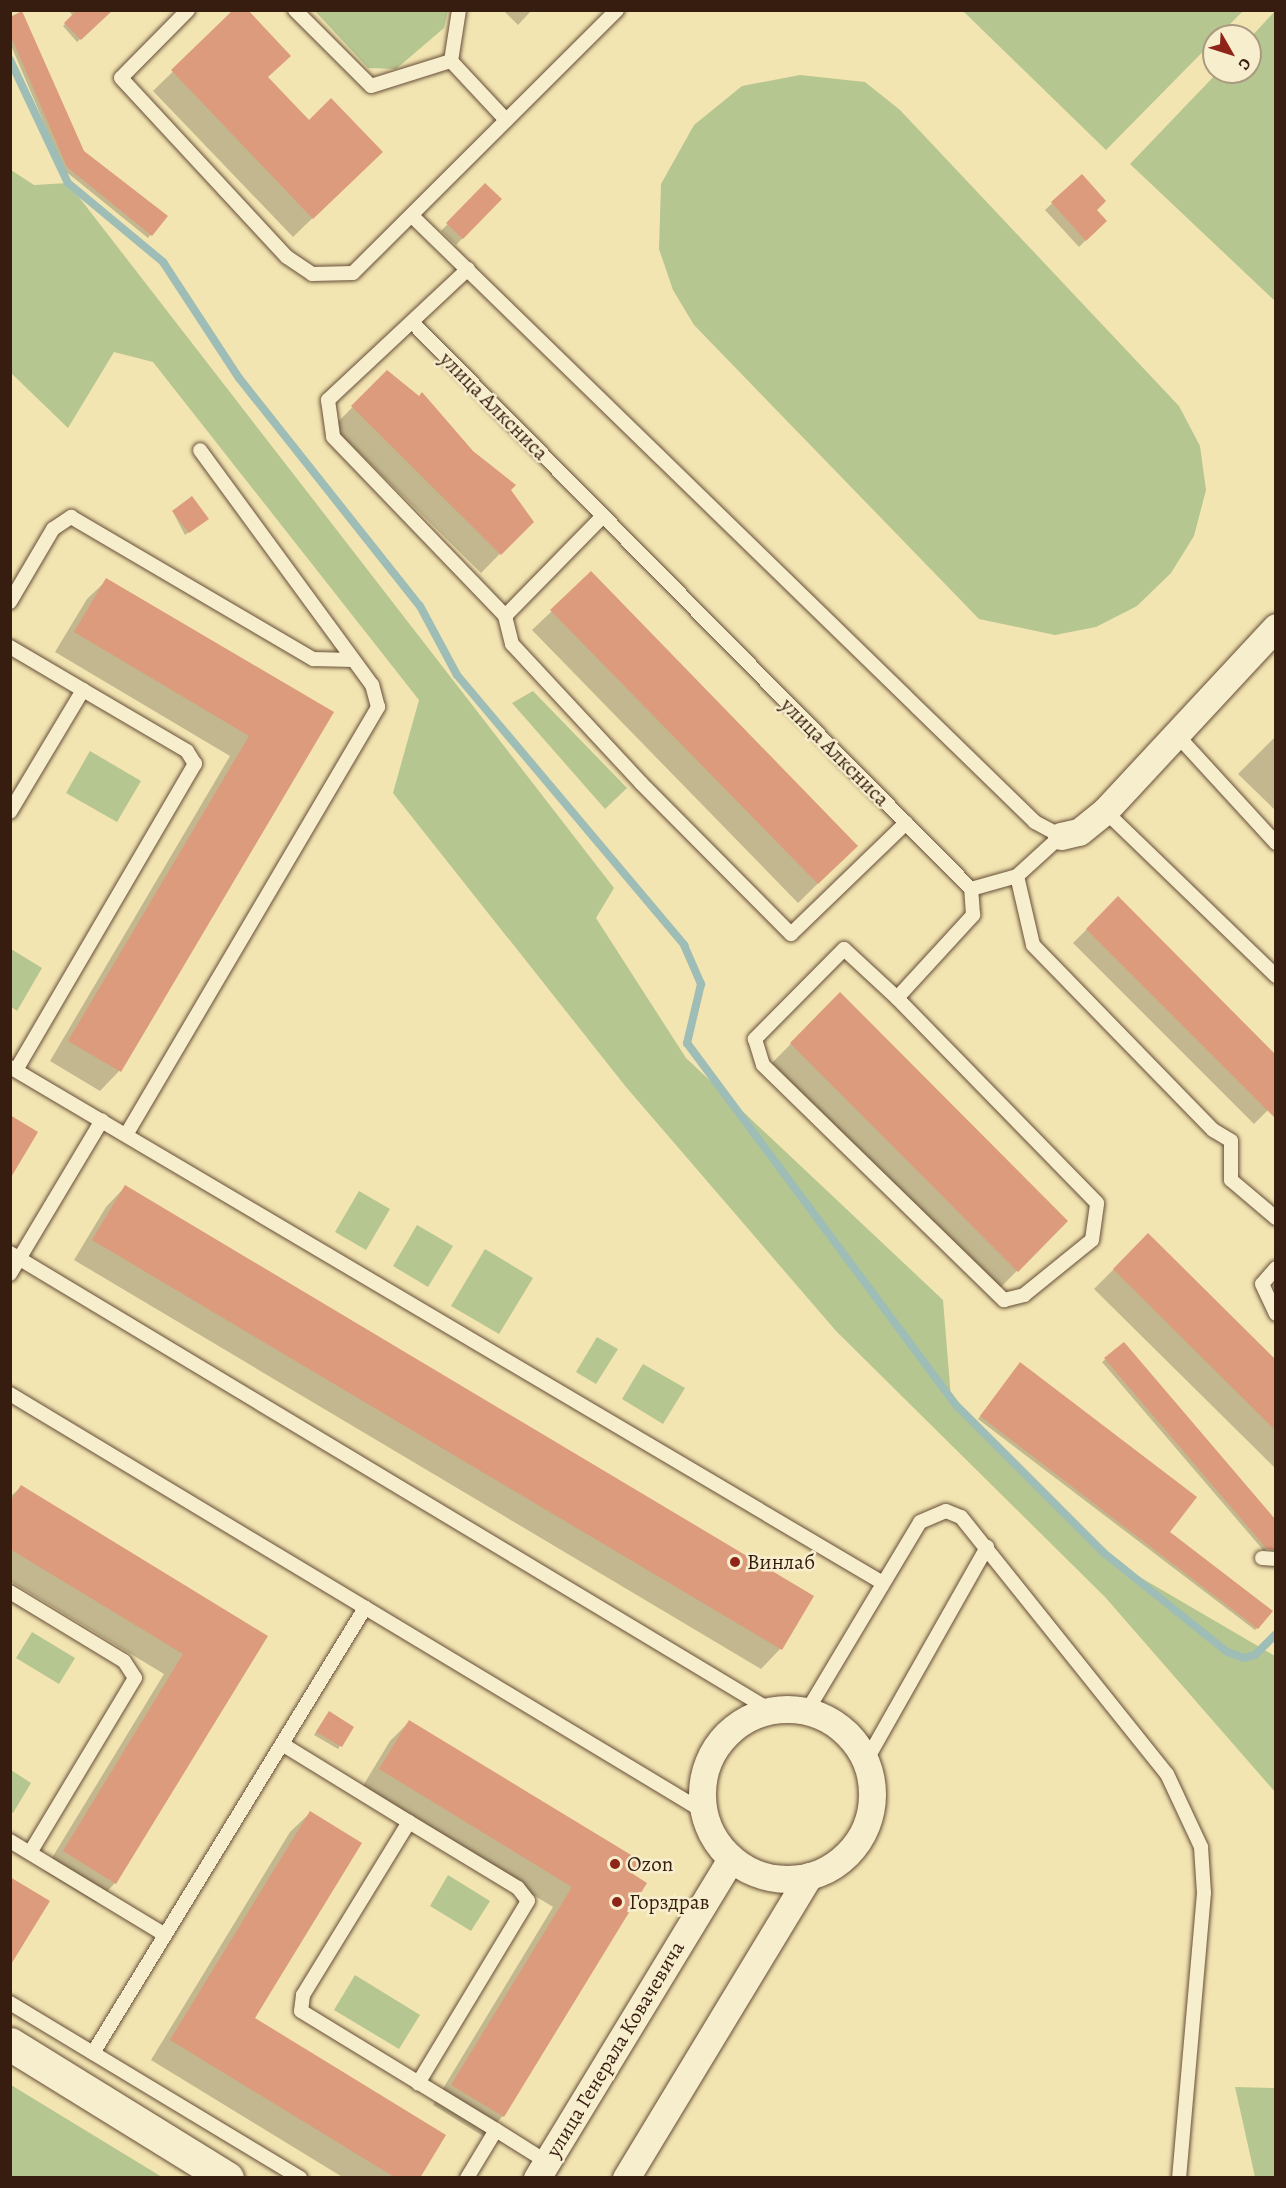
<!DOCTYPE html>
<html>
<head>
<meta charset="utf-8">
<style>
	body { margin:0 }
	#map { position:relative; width:1286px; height:2188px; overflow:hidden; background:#f3e5b2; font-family:Alegreya,serif }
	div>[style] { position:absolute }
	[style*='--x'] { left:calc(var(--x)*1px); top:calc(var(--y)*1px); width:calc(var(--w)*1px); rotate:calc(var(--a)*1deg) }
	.green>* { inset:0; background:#b6c690 }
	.shadow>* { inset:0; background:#0003 }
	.stream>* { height:8px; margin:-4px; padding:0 4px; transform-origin:4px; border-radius:4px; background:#9ebdb6 }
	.building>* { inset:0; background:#dc9b7c }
	.roads { filter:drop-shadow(0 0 2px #664e38) drop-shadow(0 0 2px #664e38) }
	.lane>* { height:14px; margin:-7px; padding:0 7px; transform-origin:7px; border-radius:7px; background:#f7eecd }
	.street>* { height:27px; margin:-13.5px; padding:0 13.5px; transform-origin:13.5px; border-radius:13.5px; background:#f7eecd }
	.street>.ring { margin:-13.5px; padding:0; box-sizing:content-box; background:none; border:27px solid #f7eecd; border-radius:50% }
	.secondary>* { height:33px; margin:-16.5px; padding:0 16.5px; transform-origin:16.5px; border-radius:16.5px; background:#f7eecd }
	.dots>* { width:16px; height:16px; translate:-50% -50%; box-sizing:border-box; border:3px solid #f7eecd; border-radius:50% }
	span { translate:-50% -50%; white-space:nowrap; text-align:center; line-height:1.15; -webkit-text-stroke:5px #f7eecd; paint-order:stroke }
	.street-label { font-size:21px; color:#371c10 }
	.poi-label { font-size:21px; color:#371c10 }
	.left { translate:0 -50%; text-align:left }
	.frame { position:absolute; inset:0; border:12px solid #371c10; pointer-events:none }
	.north { position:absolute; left:1202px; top:24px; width:60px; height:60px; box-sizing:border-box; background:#f7eecd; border:2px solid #aa9a81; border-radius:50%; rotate:129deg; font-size:16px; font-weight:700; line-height:24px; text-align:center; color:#371c10 }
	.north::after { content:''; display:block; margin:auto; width:21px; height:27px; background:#8f2418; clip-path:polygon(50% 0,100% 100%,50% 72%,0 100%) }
</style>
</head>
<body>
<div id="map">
	<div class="green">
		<div style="clip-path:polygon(315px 11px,448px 11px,444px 28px,396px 69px,368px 68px)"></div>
		<div style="clip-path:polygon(963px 11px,1243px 11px,1106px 150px)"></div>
		<div style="clip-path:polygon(1275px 11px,1275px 301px,1130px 164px,1218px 72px,1250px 72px,1250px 38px)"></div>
		<div style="clip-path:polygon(800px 75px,865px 82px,900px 110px,1179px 406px,1200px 446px,1206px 490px,1194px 536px,1171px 573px,1137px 606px,1096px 627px,1055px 635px,979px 619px,694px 325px,673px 290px,659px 249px,661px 184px,694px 125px,742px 86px)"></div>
		<div style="clip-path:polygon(11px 170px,34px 185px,68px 183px,614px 888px,596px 918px,686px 1058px,943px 1300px,951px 1398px,1102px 1555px,1275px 1656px,1275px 1792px,1105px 1597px,836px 1331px,626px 1087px,393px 793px,419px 700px,153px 362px,114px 352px,68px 428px,11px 373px)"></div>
		<div style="clip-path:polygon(533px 691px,627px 788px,605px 809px,512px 703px)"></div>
		<div style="clip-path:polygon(90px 751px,141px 781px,117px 822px,66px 793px)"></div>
		<div style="clip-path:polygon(11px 949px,42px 968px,17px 1011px,11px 1007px)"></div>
		<div style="clip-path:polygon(359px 1191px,390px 1209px,366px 1250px,335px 1232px)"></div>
		<div style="clip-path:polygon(417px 1225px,453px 1246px,428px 1287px,393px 1266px)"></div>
		<div style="clip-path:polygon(485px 1249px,533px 1278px,499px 1334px,451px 1306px)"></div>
		<div style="clip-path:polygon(597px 1337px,618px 1349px,596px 1384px,576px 1372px)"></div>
		<div style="clip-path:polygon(643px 1364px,685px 1388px,663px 1424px,622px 1399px)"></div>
		<div style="clip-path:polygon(32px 1632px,75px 1658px,59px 1684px,16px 1658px)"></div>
		<div style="clip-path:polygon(11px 1770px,31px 1783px,13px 1813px,11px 1812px)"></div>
		<div style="clip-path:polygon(448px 1875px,490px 1901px,471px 1931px,430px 1906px)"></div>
		<div style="clip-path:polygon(355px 1975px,420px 2015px,399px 2049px,334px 2010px)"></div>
		<div style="clip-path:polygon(10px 2085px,11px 2085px,162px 2177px,11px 2177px)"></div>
		<div style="clip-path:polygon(1235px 2087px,1275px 2088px,1275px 2177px,1255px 2177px)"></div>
	</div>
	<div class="shadow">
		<div style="clip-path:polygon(68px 10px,111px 10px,77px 42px,63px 26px,73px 16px)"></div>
		<div style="clip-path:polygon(236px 10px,266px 78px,361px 171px,293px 237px,153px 91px)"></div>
		<div style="clip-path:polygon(503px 10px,532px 10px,518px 25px)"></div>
		<div style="clip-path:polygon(10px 18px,83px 152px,165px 217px,148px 238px,64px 170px,10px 43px)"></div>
		<div style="clip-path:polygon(1081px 176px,1095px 210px,1105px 221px,1079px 247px,1045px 210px)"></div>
		<div style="clip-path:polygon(485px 185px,500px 199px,456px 245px,441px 231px)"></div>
		<div style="clip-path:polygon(387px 372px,509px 490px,532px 521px,481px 573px,333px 427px)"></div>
		<div style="clip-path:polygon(173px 512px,204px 521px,185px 535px)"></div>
		<div style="clip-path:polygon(107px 580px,332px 713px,119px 1071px,100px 1091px,50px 1061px,230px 756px,55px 652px,87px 599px)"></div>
		<div style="clip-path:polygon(552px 611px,856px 846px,798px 903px,532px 630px)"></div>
		<div style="clip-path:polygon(1276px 736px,1276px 811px,1238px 774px)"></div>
		<div style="clip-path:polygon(1118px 898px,1276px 1056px,1276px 1102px,1254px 1124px,1073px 943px)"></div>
		<div style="clip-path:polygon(840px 994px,1066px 1221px,998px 1290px,772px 1063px)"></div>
		<div style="clip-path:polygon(125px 1187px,812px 1596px,780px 1649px,761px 1669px,74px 1260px,106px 1207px)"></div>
		<div style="clip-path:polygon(1148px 1235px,1276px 1361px,1276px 1469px,1094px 1289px)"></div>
		<div style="clip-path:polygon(1124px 1344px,1276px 1521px,1276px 1542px,1264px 1551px,1102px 1362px)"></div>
		<div style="clip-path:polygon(1018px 1367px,1257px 1628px,1255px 1630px,978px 1419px)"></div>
		<div style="clip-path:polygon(21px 1487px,266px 1636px,115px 1883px,96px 1903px,44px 1871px,164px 1674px,10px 1581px,10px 1497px)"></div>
		<div style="clip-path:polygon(326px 1716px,352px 1728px,338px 1749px,314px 1735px)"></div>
		<div style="clip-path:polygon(409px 1722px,645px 1883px,503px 2116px,483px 2136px,433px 2105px,553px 1907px,361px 1789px,390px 1741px)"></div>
		<div style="clip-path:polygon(310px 1813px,253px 2018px,418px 2178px,344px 2178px,151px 2060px,290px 1832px)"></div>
	</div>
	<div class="stream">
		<div style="--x:10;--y:60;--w:136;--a:64.8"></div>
		<div style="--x:68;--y:183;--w:124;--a:39.7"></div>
		<div style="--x:163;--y:262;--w:139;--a:56.8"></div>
		<div style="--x:239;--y:378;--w:291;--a:51.6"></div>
		<div style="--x:420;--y:606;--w:78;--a:61.8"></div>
		<div style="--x:457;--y:675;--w:353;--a:49.9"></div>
		<div style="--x:684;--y:945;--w:43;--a:66.4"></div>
		<div style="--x:701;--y:984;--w:61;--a:103.3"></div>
		<div style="--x:687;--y:1043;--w:452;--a:53.4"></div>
		<div style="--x:957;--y:1406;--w:208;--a:45"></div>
		<div style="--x:1104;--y:1553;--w:158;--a:38.8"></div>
		<div style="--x:1227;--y:1652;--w:18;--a:19"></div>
		<div style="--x:1244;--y:1658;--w:11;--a:-15"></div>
		<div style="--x:1255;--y:1655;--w:30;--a:-45"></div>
	</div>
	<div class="building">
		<div style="clip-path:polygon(77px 10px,113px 10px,81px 40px,64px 23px)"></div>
		<div style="clip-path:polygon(233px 10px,248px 10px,291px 56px,268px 77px,309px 120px,331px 98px,383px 152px,313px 219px,171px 70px)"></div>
		<div style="clip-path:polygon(22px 11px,84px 151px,168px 216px,152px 236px,67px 167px,10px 34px,10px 17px)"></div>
		<div style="clip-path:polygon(1082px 174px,1106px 201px,1097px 210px,1107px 221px,1086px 241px,1051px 202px)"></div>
		<div style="clip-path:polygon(485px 183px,502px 199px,463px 239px,446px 223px)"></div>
		<div style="clip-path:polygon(387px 370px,419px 396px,422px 392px,473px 451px,516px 485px,511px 490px,534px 522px,501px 555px,351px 406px)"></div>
		<div style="clip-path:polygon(192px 496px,209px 519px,189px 533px,172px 511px)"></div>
		<div style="clip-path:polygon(591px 571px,858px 846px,818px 884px,550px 610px)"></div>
		<div style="clip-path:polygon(106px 578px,334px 712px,121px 1072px,68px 1041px,249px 736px,74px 632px)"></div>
		<div style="clip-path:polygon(1118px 896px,1275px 1054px,1275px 1118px,1086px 929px)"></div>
		<div style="clip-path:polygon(840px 992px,1068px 1221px,1018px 1272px,790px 1043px)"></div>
		<div style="clip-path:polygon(10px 1115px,38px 1132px,10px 1179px)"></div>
		<div style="clip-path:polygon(125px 1185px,814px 1596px,782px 1650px,92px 1240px)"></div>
		<div style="clip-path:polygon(1148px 1233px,1275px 1359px,1275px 1430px,1113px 1269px)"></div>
		<div style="clip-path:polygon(1124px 1342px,1275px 1519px,1275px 1550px,1267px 1549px,1104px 1358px)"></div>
		<div style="clip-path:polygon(1020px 1362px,1197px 1497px,1170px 1532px,1273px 1611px,1258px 1629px,980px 1416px)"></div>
		<div style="clip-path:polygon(21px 1485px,268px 1636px,116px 1884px,63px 1851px,183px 1654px,10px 1549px,10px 1502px)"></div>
		<div style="clip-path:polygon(329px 1711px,354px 1727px,342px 1747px,316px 1732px)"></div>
		<div style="clip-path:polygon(409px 1720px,641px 1861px,633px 1874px,647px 1883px,504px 2117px,451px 2085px,572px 1887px,379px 1769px)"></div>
		<div style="clip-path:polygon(310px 1811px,362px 1843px,255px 2018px,446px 2135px,420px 2178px,396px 2178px,170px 2040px)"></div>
		<div style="clip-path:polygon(10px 1877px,50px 1901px,10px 1966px)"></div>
	</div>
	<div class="roads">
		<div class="lane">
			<div style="--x:188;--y:10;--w:95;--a:134.6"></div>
			<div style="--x:121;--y:78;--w:244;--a:47.2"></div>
			<div style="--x:287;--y:257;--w:30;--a:34"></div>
			<div style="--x:312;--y:274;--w:41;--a:-1.4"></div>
			<div style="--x:353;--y:273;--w:373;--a:-44.9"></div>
			<div style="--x:295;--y:10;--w:107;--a:45"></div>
			<div style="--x:371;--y:86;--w:84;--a:-17.4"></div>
			<div style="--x:459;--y:10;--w:52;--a:98.9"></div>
			<div style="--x:451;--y:61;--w:81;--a:47"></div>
			<div style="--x:468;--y:269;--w:192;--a:136.9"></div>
			<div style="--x:328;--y:400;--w:37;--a:82"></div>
			<div style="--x:333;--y:437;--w:248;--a:46.1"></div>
			<div style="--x:412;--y:322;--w:796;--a:45.41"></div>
			<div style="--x:971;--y:889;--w:48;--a:-15.8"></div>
			<div style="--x:1017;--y:876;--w:59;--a:-42.3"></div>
			<div style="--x:1061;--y:836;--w:30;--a:-152"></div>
			<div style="--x:1035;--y:822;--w:869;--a:-135.79"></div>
			<div style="--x:603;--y:516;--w:140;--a:134.4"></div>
			<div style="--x:505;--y:616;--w:29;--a:76"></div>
			<div style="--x:512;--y:644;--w:190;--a:47.1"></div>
			<div style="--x:641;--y:783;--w:213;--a:45.2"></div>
			<div style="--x:791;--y:934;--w:160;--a:-44"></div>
			<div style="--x:10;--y:602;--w:85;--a:-59.5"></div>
			<div style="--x:53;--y:529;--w:22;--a:-34"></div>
			<div style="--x:71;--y:517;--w:281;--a:30.4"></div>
			<div style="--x:313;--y:659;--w:40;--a:1.4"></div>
			<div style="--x:10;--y:647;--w:85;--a:30.5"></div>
			<div style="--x:83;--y:690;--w:142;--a:120.9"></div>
			<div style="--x:1176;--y:734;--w:148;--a:47.5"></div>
			<div style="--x:1105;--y:811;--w:238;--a:44"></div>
			<div style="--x:1017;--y:876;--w:71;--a:76.9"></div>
			<div style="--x:1033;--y:945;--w:258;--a:45.8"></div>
			<div style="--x:1213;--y:1130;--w:21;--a:31"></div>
			<div style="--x:1231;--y:1141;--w:39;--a:90"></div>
			<div style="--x:1231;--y:1180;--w:59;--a:40.2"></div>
			<div style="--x:897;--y:998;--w:72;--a:-137.2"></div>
			<div style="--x:844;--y:949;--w:127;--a:134.7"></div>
			<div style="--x:755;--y:1039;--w:27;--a:73"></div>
			<div style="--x:763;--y:1065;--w:337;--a:44.3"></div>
			<div style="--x:1004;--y:1300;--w:21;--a:-14"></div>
			<div style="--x:1024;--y:1295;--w:87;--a:-39"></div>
			<div style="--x:1092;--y:1240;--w:37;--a:-82"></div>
			<div style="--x:1097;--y:1203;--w:286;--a:-134.3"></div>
			<div style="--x:897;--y:998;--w:113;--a:-47.5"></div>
			<div style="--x:973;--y:915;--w:26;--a:-94"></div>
			<div style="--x:10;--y:1067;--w:1014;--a:30.59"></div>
			<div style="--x:16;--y:1070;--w:355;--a:-59.7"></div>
			<div style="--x:195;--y:764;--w:15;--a:-122"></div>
			<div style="--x:187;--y:751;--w:121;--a:-149.6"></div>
			<div style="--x:126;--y:1135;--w:497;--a:-59.5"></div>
			<div style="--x:378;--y:707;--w:23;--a:-105"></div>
			<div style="--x:372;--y:685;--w:291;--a:-126.2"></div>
			<div style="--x:10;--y:1253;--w:887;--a:31.02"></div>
			<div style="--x:1276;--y:1268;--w:21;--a:131"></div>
			<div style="--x:1262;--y:1284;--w:33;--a:65"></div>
			<div style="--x:10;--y:1274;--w:179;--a:-59.1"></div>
			<div style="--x:10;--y:1394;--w:809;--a:31.04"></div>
			<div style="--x:1262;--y:1558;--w:14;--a:4"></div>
			<div style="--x:10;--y:1592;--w:133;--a:31.2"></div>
			<div style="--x:124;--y:1661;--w:20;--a:57"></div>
			<div style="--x:135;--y:1678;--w:204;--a:121"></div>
			<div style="--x:807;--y:1711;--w:220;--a:-59.1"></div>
			<div style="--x:920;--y:1522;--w:28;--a:-23"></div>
			<div style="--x:946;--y:1511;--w:16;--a:22"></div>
			<div style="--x:961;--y:1517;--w:329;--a:51.3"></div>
			<div style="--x:1167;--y:1774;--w:81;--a:65"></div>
			<div style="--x:1201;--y:1847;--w:46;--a:86.3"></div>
			<div style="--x:1204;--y:1893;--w:286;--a:95"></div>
			<div style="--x:282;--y:1744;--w:149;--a:31.6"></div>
			<div style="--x:409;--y:1822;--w:203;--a:121.5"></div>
			<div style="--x:303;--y:1995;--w:16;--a:97"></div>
			<div style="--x:301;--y:2011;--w:228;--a:31.4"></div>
			<div style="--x:866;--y:1761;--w:246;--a:-60.5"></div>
			<div style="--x:409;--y:1822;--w:127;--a:31.2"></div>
			<div style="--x:518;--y:1888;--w:16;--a:52"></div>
			<div style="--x:528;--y:1901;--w:213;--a:121.1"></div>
			<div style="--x:10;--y:1841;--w:181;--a:31.2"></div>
			<div style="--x:10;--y:2003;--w:339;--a:31.1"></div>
			<div style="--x:93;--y:2053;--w:522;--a:-58.57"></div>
			<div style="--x:467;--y:2178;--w:56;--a:-58.9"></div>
			<div style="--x:496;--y:2130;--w:60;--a:32.1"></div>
		</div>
		<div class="street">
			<div style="--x:1061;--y:836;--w:18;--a:-13"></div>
			<div style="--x:1079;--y:832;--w:33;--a:-39"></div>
			<div style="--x:1105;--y:811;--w:251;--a:-47.1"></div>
			<div class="ring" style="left:702px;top:1709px;width:143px;height:143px"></div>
			<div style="--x:537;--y:2178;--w:373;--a:-58.7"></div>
			<div style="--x:626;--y:2178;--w:353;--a:-58.8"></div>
		</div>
		<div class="secondary">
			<div style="--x:10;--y:2044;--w:255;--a:31.7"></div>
		</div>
	</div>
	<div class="dots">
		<div style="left:735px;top:1562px;background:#8f2418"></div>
		<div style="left:615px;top:1864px;background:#8f2418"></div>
		<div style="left:617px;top:1902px;background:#8f2418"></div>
	</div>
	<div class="street-label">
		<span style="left:494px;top:406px;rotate:45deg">улица Алксниса</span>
		<span style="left:835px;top:752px;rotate:45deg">улица Алксниса</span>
		<span style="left:615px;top:2049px;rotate:-59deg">улица Генерала Ковачевича</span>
	</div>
	<div class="poi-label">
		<span class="left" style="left:747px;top:1562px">Винлаб</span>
		<span class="left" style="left:627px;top:1864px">Ozon</span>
		<span class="left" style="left:629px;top:1902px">Горздрав</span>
	</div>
	<div class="frame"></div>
	<div class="north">С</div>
</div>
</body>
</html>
